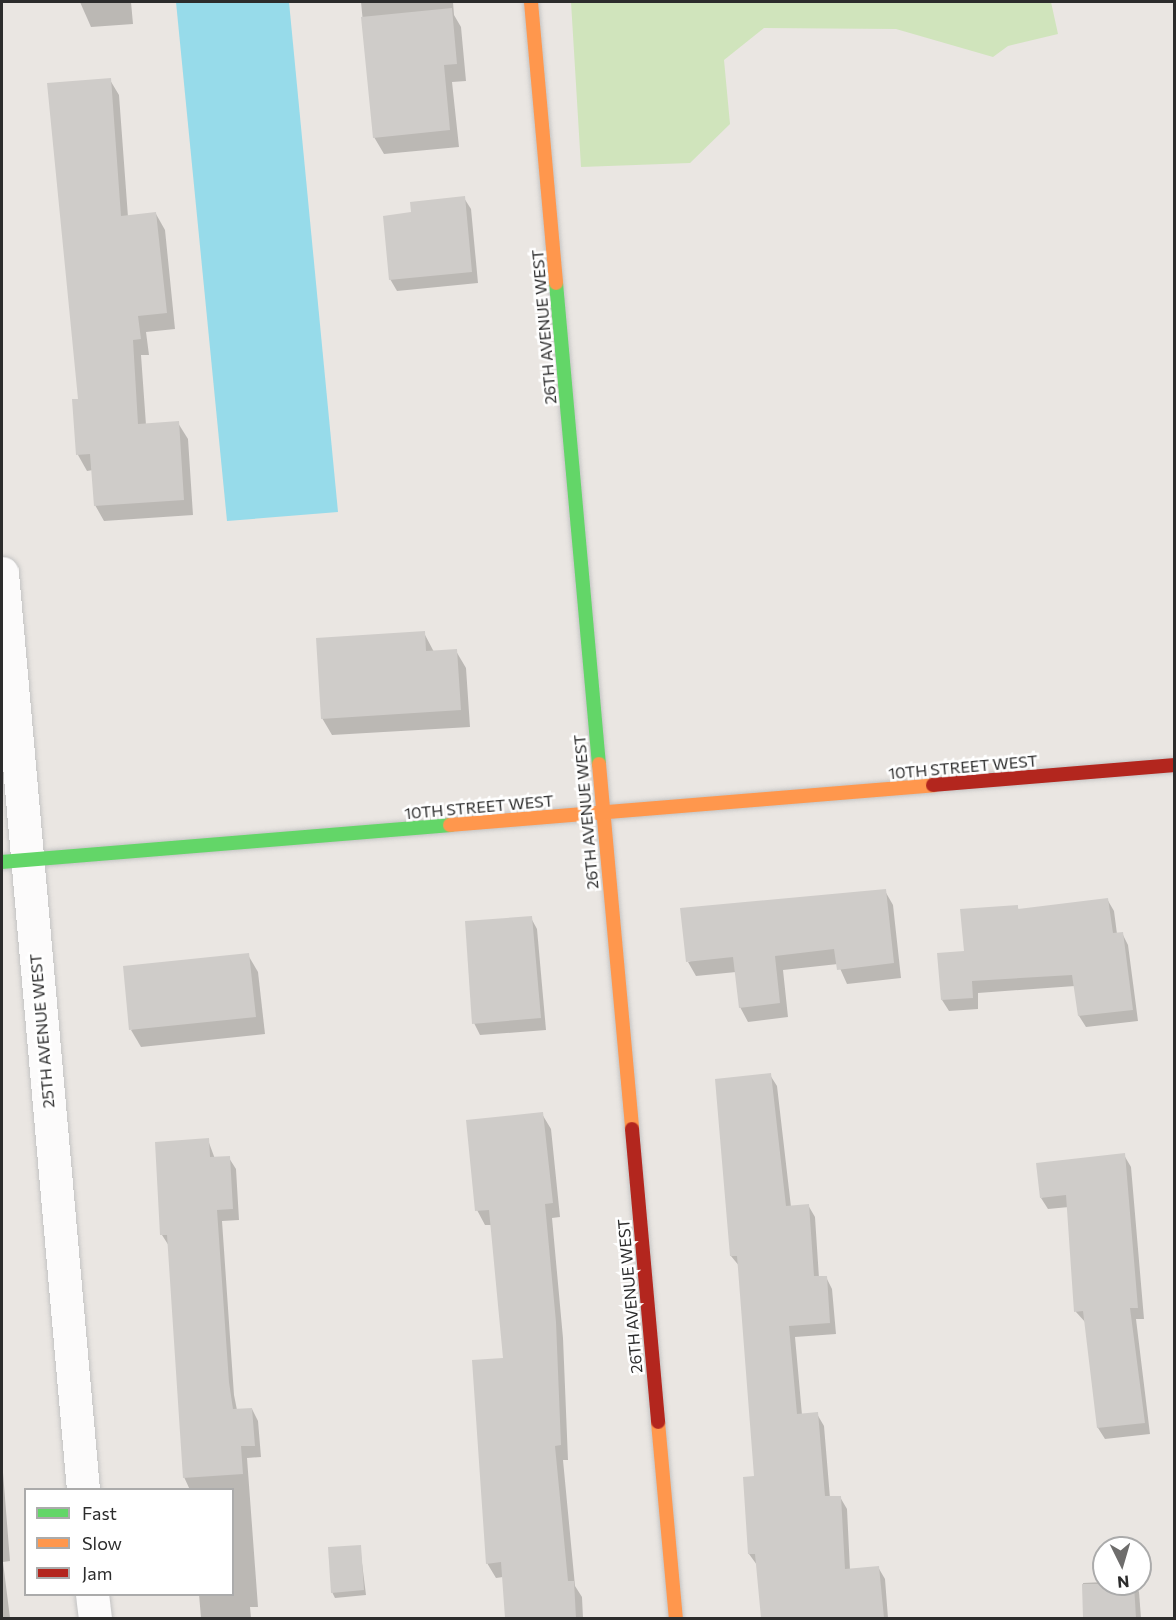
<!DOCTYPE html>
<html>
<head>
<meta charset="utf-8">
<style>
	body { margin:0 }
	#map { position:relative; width:1176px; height:1620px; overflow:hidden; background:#eae6e2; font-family:Commissioner,sans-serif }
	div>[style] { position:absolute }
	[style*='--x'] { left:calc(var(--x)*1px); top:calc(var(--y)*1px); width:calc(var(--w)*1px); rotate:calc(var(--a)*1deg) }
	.green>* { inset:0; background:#d0e4bc }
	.water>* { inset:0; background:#97dbea }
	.shadow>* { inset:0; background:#0003 }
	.building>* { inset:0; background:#cfccc9 }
	.roads { filter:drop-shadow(0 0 2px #c3c3c3) drop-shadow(0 0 2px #c3c3c3) }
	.street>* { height:33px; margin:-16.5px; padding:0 16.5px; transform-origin:16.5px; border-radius:16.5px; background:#fcfbfb }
	.fast>* { height:14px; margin:-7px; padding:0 7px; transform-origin:7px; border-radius:7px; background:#63d668 }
	.slow>* { height:14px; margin:-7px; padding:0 7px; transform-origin:7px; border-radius:7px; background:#ff974d }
	.jam>* { height:14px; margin:-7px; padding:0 7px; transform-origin:7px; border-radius:7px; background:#b3261e }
	span { translate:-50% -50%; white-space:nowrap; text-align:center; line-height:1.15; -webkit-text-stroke:5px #fff; paint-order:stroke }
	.street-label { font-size:16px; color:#2c2c2c }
	.frame { position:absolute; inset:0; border:3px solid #2c2c2c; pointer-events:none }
	.legend { position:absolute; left:24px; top:1488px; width:210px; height:108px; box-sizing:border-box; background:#fff; border:2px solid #ababab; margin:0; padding:8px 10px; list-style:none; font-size:18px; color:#2c2c2c }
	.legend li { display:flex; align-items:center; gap:12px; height:30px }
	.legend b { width:30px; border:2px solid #ababab }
	.north { position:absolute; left:1092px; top:1536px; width:60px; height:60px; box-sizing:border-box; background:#fff; border:2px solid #ababab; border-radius:50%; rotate:175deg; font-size:16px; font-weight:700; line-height:24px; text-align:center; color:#2c2c2c }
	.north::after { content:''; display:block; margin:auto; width:21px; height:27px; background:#6e6d6c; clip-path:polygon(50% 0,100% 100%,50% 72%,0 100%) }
</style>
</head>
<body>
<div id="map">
	<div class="green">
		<div style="clip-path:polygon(571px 2px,1051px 2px,1058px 34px,1008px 46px,993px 57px,896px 29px,764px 28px,724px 60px,730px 124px,690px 163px,581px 167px)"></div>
	</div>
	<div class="water">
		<div style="clip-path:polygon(176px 2px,289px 2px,338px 512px,227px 521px)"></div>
	</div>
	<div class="shadow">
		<div style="clip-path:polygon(80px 2px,131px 2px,133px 24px,91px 27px)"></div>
		<div style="clip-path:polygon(361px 2px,453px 2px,454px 15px,461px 27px,466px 81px,452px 82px,459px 147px,384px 154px,374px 137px)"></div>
		<div style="clip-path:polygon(110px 80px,119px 95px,128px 217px,156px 214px,165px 230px,175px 329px,146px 332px,149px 355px,141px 355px,146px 425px,178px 423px,188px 439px,193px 515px,104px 521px,95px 505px,93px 470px,87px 471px,78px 455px,74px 401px,80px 400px)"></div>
		<div style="clip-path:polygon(464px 198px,471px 209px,478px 283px,397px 291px,390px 279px,413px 214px)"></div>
		<div style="clip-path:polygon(424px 633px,434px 652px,456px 651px,466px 668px,470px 727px,332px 735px,322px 718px)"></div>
		<div style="clip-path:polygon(885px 891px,893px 905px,901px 978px,847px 984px,838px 964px,783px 970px,788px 1017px,748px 1022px,740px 1007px,736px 972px,696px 976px,688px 962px)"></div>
		<div style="clip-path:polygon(1107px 899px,1114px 911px,1117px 934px,1122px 933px,1128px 945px,1138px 1021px,1086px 1027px,1079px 1016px,1075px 986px,978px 993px,978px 1009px,949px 1011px,942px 1000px,965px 953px,1017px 907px,1020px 911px)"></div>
		<div style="clip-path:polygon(531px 918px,537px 929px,546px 1030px,480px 1035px,474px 1023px)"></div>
		<div style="clip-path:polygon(248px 955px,258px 972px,265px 1034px,141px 1047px,131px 1030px)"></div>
		<div style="clip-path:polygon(770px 1075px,777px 1086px,791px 1207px,808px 1205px,815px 1217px,819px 1278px,826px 1277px,832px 1289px,836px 1334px,795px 1337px,802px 1415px,817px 1414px,824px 1426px,830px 1498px,840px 1497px,847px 1509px,850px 1570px,878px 1567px,885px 1579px,888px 1618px,763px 1618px,757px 1565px,749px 1554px,756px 1478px,740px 1267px,731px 1256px,717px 1081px)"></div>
		<div style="clip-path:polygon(542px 1114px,551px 1129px,560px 1217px,552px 1218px,563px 1338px,568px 1460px,563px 1460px,575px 1586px,582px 1597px,583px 1618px,506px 1618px,503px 1577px,496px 1578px,487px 1563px,504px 1359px,492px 1225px,485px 1225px,477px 1210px)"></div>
		<div style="clip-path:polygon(208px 1140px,215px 1159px,229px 1158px,236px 1169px,239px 1220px,222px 1221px,234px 1395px,237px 1410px,252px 1409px,258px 1421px,261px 1457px,247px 1458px,258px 1607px,250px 1607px,251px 1618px,201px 1618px,199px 1594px,232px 1594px,232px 1490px,190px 1490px,184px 1477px,169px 1246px,162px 1235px)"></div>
		<div style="clip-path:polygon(1124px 1155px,1131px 1167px,1144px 1319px,1136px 1319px,1150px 1434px,1105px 1439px,1098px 1428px,1086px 1323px,1076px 1312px,1069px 1207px,1048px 1209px,1041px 1198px)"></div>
		<div style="clip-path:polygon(2px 1460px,10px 1561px,3px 1562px,10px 1618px,2px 1618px)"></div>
		<div style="clip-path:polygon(360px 1547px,366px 1595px,335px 1598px,332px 1592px)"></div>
		<div style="clip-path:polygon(1104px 1582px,1135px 1584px,1139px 1592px,1141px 1618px,1085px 1618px,1083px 1583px)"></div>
	</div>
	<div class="building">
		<div style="clip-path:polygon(452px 8px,457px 64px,444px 65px,450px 130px,373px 138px,361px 17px)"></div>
		<div style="clip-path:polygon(111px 78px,121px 216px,156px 212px,167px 313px,138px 316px,141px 339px,133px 340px,138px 424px,179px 421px,184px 500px,94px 506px,90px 454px,76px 455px,72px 399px,78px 399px,47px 83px)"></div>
		<div style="clip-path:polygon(465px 196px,472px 272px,389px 280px,383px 216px,411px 212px,410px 202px)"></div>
		<div style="clip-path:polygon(425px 631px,426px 651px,457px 649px,461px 710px,321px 719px,316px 638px)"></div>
		<div style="clip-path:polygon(886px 889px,894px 963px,837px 970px,834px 949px,775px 956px,780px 1003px,739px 1008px,733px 957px,686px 962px,680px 908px)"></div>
		<div style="clip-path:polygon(1108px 898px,1113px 933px,1123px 932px,1133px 1010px,1078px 1016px,1072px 975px,972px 981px,973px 998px,941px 1000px,937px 953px,964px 951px,960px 909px,1018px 905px,1018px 909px)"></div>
		<div style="clip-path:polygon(532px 916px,541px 1018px,472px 1024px,465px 921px)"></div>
		<div style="clip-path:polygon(249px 953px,256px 1017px,129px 1030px,123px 966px)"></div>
		<div style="clip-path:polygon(771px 1073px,786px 1206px,809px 1204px,814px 1276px,827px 1276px,830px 1323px,789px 1326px,797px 1414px,818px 1412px,825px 1496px,841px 1496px,845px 1569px,879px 1566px,884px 1618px,761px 1618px,755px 1554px,748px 1554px,743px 1477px,754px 1476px,737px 1256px,730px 1256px,715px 1079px)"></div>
		<div style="clip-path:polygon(543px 1112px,553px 1203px,545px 1204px,556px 1322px,561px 1445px,555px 1446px,568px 1581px,574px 1581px,576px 1618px,505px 1618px,501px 1562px,486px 1564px,472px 1360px,503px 1358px,489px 1210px,475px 1211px,466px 1120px)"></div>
		<div style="clip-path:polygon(209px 1138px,210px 1157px,230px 1156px,233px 1209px,217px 1210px,229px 1382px,233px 1409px,252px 1408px,255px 1446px,241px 1446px,243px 1474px,183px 1478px,167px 1235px,160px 1235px,155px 1142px)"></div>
		<div style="clip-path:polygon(1125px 1153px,1138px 1308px,1130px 1308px,1145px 1423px,1097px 1428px,1083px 1311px,1074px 1312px,1066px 1195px,1040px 1198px,1036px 1163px)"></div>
		<div style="clip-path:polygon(361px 1545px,364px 1590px,331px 1593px,328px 1547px)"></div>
		<div style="clip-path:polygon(1082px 1584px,1134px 1584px,1136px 1618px,1083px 1618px)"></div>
	</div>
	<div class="roads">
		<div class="street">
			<div style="--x:2;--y:573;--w:921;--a:84.95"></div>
			<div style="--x:92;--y:1594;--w:24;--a:83"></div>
		</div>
		<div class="fast">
			<div style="--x:556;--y:283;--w:483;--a:84.9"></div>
			<div style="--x:2;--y:862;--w:450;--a:-4.7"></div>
		</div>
		<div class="slow">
			<div style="--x:531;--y:2;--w:282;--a:84.9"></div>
			<div style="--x:599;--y:764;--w:366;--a:84.8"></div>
			<div style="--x:450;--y:825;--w:485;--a:-4.7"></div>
			<div style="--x:658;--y:1422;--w:197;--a:84.8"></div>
		</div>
		<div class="jam">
			<div style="--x:933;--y:785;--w:242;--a:-4.7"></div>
			<div style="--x:632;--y:1129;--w:294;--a:84.9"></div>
		</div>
	</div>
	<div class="street-label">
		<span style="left:544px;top:327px;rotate:-95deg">26TH AVENUE WEST</span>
		<span style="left:963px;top:767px;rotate:-5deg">10TH STREET WEST</span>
		<span style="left:479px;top:807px;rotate:-5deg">10TH STREET WEST</span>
		<span style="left:586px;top:812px;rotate:-95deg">26TH AVENUE WEST</span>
		<span style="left:42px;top:1031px;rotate:-95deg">25TH AVENUE WEST</span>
		<span style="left:630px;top:1296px;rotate:-95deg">26TH AVENUE WEST</span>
	</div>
	<div class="frame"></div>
	<ul class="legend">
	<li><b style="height:8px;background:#63d668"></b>Fast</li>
	<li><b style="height:8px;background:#ff974d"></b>Slow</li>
	<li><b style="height:8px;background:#b3261e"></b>Jam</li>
	</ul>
	<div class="north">N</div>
</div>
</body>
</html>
